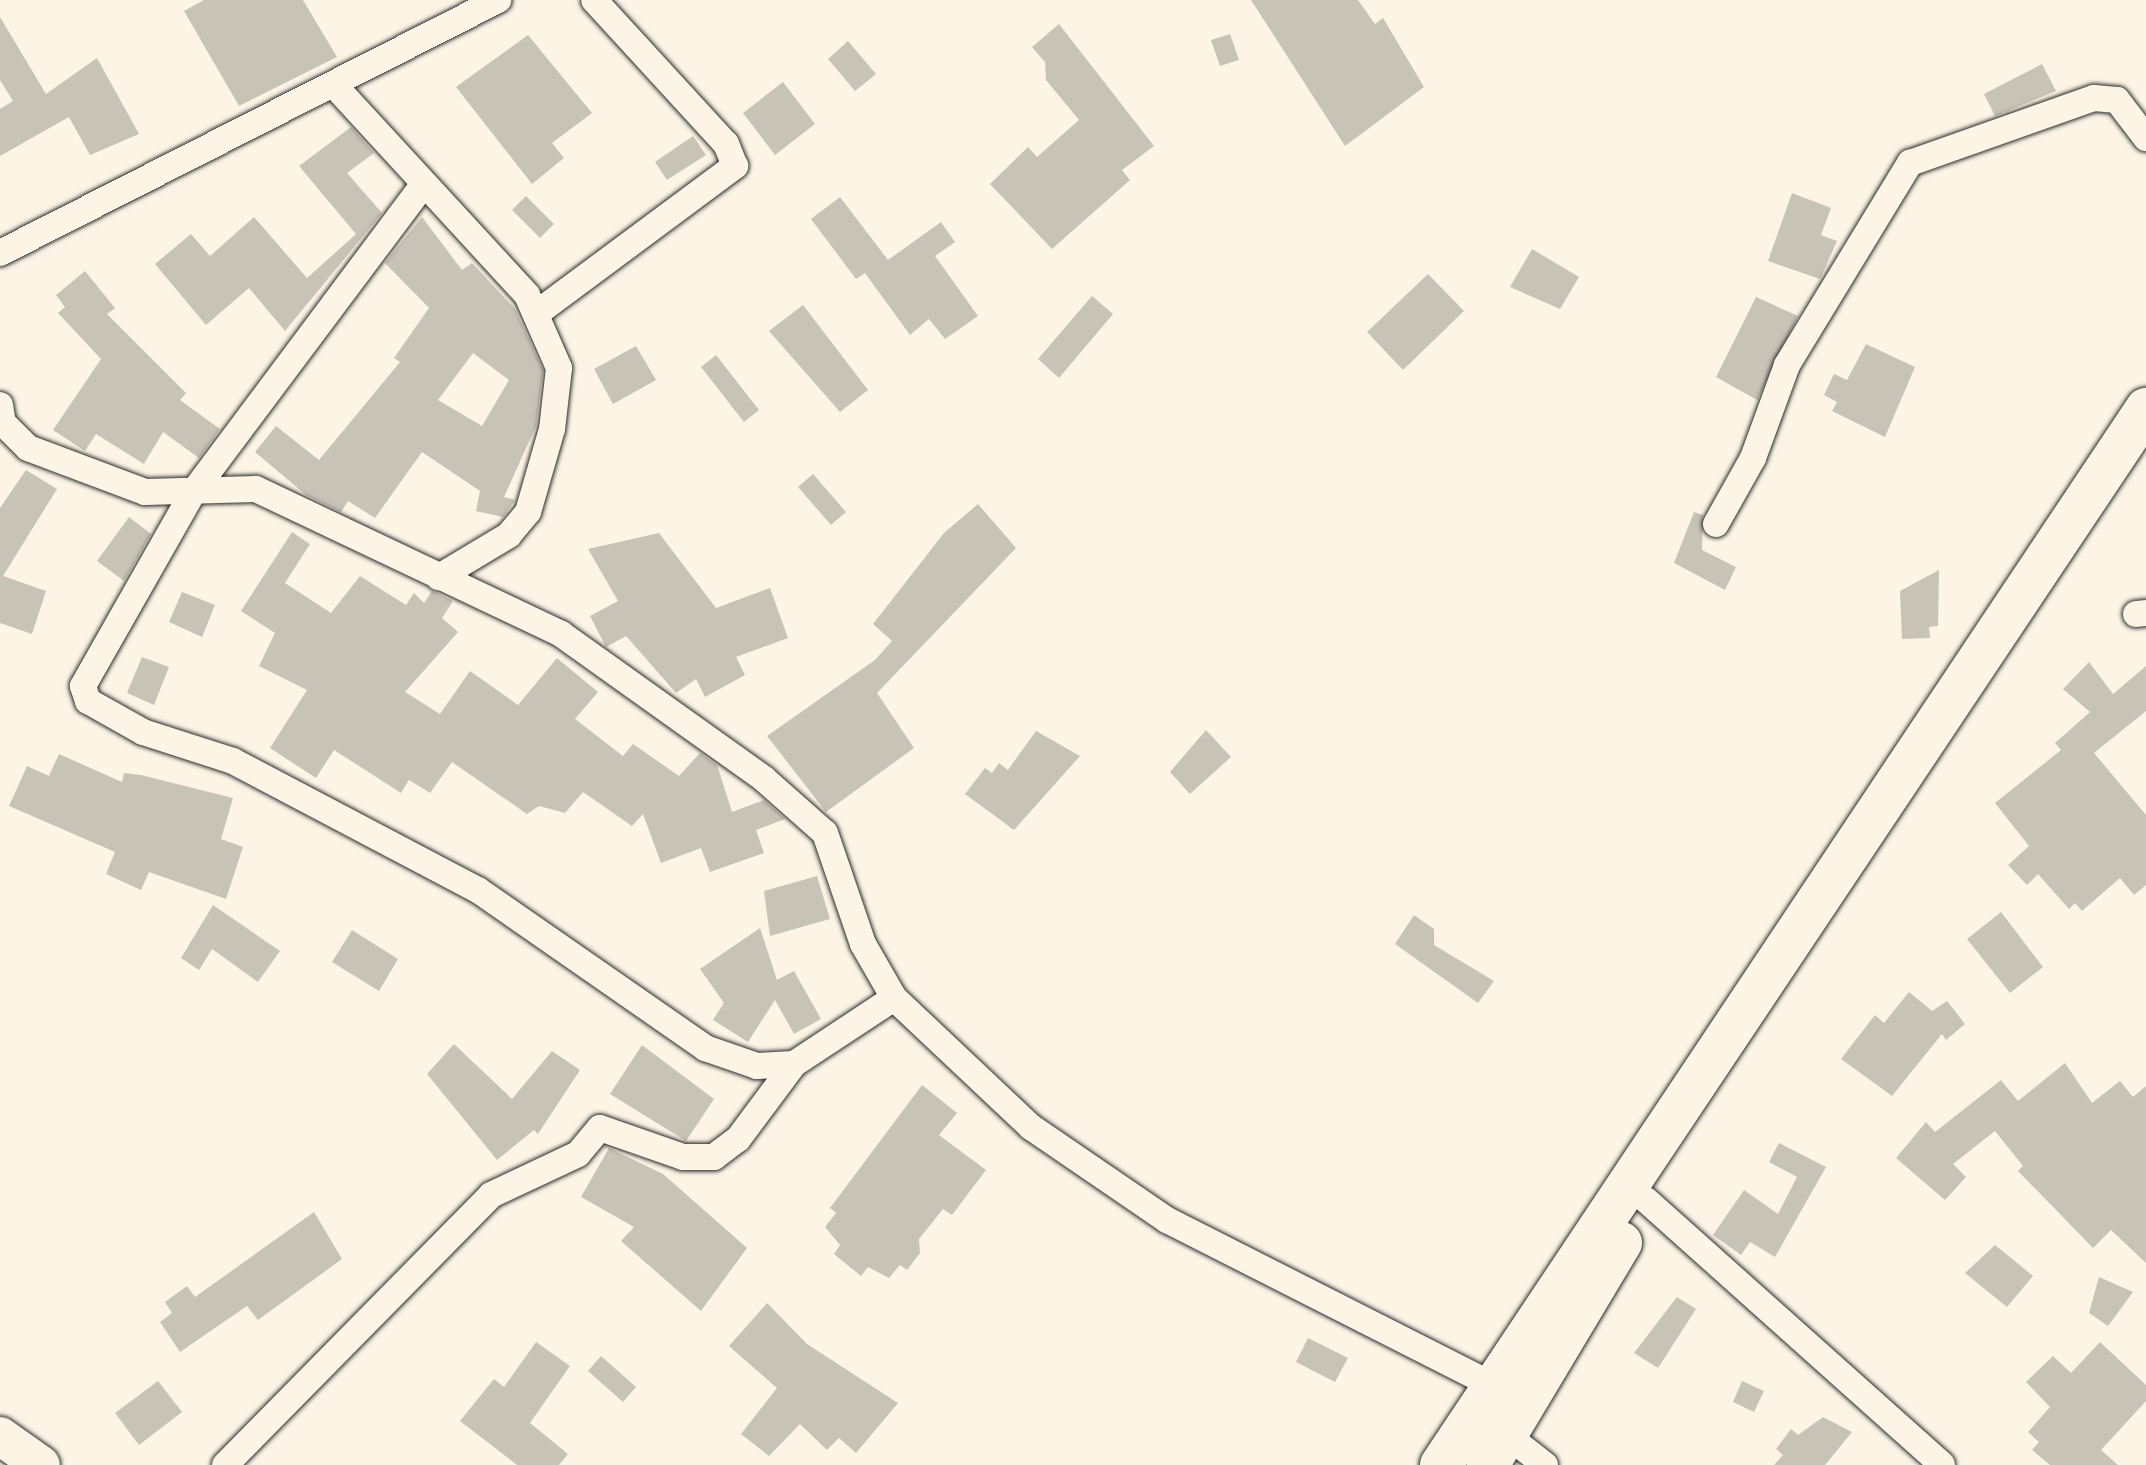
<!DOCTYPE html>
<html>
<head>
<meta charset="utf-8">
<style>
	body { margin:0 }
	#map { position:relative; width:2146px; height:1465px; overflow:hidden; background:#fcf5e5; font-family:"Architects Daughter",sans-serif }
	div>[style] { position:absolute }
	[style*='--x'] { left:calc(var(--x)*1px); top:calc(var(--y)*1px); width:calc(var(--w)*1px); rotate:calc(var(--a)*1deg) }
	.building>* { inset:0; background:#c8c3b7 }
	.roads { filter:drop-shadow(0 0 2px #2b2b2b) drop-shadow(0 0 2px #2b2b2b) }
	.street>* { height:26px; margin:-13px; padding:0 13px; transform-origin:13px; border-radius:13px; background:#fcf5e5 }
	.secondary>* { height:38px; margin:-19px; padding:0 19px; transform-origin:19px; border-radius:19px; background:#fcf5e5 }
	.primary>* { height:42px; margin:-21px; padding:0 21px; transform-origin:21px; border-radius:21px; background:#fcf5e5 }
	span { translate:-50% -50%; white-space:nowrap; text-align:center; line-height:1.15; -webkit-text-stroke:8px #fcf5e5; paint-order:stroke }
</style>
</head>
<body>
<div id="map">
	<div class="building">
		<div style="clip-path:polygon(204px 0,303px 0,337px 57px,239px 106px,184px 11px)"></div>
		<div style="clip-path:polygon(1251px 0,1358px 0,1375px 24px,1383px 18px,1424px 87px,1345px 146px)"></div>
		<div style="clip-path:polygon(0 17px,46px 94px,97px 58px,139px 134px,90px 155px,69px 117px,0 156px,0 109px,13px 101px,0 80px)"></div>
		<div style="clip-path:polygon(1059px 24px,1154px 146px,1122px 170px,1130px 180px,1052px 249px,990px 184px,1028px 147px,1037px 157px,1079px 120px,1046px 80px,1045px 62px,1032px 47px)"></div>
		<div style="clip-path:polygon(1230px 34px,1239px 60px,1220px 66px,1211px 40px)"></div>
		<div style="clip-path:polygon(528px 35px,592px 113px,552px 143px,564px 158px,532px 184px,456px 87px)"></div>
		<div style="clip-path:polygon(848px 41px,876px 74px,855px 91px,828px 59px)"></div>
		<div style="clip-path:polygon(2042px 64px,2056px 91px,1995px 116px,1984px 94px)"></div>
		<div style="clip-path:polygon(783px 82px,815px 124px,775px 155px,743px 113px)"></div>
		<div style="clip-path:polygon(351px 127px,374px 153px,347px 173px,382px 213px,285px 331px,249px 288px,206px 325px,155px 264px,191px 234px,210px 256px,254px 217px,307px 278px,356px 234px,299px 166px)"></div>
		<div style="clip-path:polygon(693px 136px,706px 155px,667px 180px,655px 162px)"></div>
		<div style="clip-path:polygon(1792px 193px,1831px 208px,1821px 235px,1837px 241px,1820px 279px,1768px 261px)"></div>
		<div style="clip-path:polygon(526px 196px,554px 224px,540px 238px,512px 210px)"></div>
		<div style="clip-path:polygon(840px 197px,888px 260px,941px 222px,955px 242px,935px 256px,978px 316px,945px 339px,929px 319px,910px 335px,865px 273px,856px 279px,811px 219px)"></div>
		<div style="clip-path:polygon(evenodd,422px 217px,462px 270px,472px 263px,515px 309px,543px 370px,536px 426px,504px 497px,515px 500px,503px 517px,476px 511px,480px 491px,422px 452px,375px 518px,348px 501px,341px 512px,306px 495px,255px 452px,276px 426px,319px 460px,400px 362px,394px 358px,429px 308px,385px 263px,422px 217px,473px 353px,509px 380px,482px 426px,438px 400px,473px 353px)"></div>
		<div style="clip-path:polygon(1532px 249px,1579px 277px,1560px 309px,1510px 287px)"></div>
		<div style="clip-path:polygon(85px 271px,115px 308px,107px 314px,186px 393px,180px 400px,220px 429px,199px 458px,163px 432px,144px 464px,96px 434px,85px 451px,53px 430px,101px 359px,58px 313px,65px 307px,56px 295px)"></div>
		<div style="clip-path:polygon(1428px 274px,1464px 311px,1403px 370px,1367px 332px)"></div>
		<div style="clip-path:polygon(1092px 296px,1113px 314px,1059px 378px,1038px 359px)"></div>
		<div style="clip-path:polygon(1756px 297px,1798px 316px,1757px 400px,1716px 377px)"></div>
		<div style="clip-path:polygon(803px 305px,868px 390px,840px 412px,769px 331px)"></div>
		<div style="clip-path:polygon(1866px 344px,1915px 367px,1885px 437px,1832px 411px,1837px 402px,1824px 395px,1834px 374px,1847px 380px)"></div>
		<div style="clip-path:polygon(636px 346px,656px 380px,613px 404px,594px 369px)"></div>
		<div style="clip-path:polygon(716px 355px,759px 410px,744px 422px,701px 367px)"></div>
		<div style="clip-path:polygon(26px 470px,57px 489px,3px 576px,46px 591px,32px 634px,0 623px,0 508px)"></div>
		<div style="clip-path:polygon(813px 474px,846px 512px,831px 525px,798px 487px)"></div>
		<div style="clip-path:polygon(978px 504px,1016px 548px,877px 693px,914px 748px,826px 812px,767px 736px,875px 660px,892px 641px,873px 624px,944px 533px)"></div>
		<div style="clip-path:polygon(1694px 512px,1703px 515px,1702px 550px,1736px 567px,1725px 590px,1674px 563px)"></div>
		<div style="clip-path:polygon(129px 517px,151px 534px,124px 581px,97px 561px)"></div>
		<div style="clip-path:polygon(292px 532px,310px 544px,285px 583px,331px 613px,360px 576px,406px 605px,414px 593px,424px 603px,432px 591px,453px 601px,442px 618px,458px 632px,405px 692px,440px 714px,470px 671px,518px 705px,557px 658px,598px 692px,575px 719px,623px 756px,633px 744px,679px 776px,700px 753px,717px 765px,732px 812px,764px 800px,785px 819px,756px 830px,764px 853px,710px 872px,701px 848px,661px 863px,643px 814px,632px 826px,583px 792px,565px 813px,539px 806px,527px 814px,452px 762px,430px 793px,409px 780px,401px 793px,334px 750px,316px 778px,270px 748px,307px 690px,259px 666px,275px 633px,241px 611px)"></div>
		<div style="clip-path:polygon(659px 533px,716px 608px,770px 588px,788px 638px,736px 657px,745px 675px,705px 697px,696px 679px,676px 693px,626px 636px,606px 647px,590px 616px,618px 601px,588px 549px)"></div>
		<div style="clip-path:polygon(1939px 570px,1938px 626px,1929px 627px,1930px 638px,1902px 639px,1900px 591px)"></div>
		<div style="clip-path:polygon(182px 592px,215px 605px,202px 637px,169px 622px)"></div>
		<div style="clip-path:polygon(142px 657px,169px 667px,154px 705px,127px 693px)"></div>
		<div style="clip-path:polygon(2089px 662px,2113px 694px,2146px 666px,2146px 711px,2094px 753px,2146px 815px,2146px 885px,2134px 895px,2120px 878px,2082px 911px,2075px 903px,2069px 909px,2038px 874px,2027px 885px,2008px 865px,2029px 846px,1995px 803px,2061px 750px,2055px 743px,2090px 712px,2063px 689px)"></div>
		<div style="clip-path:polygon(1206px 730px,1231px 757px,1190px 794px,1170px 772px)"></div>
		<div style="clip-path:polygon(1036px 731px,1080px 756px,1014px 830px,965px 794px,985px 768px,992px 773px,999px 763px,1008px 770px)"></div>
		<div style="clip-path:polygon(59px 754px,122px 782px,124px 773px,141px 775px,233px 798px,221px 839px,243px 847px,226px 899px,149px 872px,141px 890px,106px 874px,115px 852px,9px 806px,27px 766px,49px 776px)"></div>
		<div style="clip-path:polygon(817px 876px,830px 919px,770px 936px,764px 891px)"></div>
		<div style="clip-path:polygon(213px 905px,280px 951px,258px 982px,212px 949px,199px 970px,181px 958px)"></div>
		<div style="clip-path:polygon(2001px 912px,2043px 967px,2010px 993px,1967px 939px)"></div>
		<div style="clip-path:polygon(1414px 915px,1434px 929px,1434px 945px,1494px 981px,1478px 1003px,1395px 944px)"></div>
		<div style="clip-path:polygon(760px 928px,777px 980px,794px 971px,821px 1019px,794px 1034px,775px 1000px,748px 1042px,713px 1020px,724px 1003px,700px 969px)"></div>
		<div style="clip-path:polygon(352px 930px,398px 959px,379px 991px,332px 962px)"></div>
		<div style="clip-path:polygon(1909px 992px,1932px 1011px,1947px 1001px,1965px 1024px,1946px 1040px,1942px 1034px,1892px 1096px,1841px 1059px,1875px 1015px,1884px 1023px)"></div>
		<div style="clip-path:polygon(454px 1044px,512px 1099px,552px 1051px,580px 1070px,538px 1134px,534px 1130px,497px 1160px,427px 1074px)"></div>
		<div style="clip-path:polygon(642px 1045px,714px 1099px,686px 1141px,610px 1094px)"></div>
		<div style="clip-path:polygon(2065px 1063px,2092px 1103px,2120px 1081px,2133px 1097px,2146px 1086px,2146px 1263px,2111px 1230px,2093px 1248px,2018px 1171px,2023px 1166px,1995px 1131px,1953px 1164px,1966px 1177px,1945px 1200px,1896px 1158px,1926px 1122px,1935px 1132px,2001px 1080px,2018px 1101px)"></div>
		<div style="clip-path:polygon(922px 1085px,957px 1113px,939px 1135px,986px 1170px,952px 1215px,943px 1209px,919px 1239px,920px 1253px,907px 1270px,900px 1265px,889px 1278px,868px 1267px,861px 1276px,834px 1254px,840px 1245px,825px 1227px,836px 1213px,830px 1208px)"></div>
		<div style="clip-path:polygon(1779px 1143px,1826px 1167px,1775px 1257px,1750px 1242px,1741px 1255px,1713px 1235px,1744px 1190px,1778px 1214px,1797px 1177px,1769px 1162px)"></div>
		<div style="clip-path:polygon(609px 1148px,663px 1174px,747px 1248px,701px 1311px,621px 1241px,634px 1227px,581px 1197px)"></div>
		<div style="clip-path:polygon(314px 1212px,342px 1259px,258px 1320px,247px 1306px,180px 1352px,160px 1322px,172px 1313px,165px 1302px,187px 1286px,195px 1297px)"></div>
		<div style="clip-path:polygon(1995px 1245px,2033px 1276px,2007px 1307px,1965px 1273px)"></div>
		<div style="clip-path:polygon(2099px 1277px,2133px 1292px,2108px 1326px,2089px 1313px)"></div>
		<div style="clip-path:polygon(1677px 1297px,1696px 1309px,1658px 1368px,1634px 1353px)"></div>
		<div style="clip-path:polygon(767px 1303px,807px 1344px,898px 1403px,856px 1453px,839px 1438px,827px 1450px,800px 1424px,769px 1456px,741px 1434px,777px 1388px,729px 1346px)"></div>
		<div style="clip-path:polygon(1308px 1338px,1348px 1358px,1335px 1382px,1296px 1362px)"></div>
		<div style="clip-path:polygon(536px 1342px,570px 1366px,530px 1423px,568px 1454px,559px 1465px,517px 1465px,460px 1421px,494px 1379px,504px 1387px)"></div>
		<div style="clip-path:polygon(2100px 1342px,2146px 1385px,2146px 1401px,2101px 1450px,2118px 1465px,2050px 1465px,2032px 1450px,2039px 1442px,2028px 1432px,2050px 1407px,2026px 1382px,2053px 1356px,2071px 1373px)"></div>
		<div style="clip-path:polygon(601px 1356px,636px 1387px,623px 1402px,588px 1371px)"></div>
		<div style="clip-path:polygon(158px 1381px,182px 1412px,139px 1445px,115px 1413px)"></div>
		<div style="clip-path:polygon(1742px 1381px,1764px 1391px,1754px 1412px,1733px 1402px)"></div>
		<div style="clip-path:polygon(1823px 1417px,1852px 1432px,1825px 1465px,1774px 1465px,1783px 1455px,1776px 1449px,1791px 1429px,1798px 1435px)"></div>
	</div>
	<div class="roads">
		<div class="street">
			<div style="--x:334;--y:85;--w:285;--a:47.4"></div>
			<div style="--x:527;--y:295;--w:80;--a:66.3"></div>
			<div style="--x:559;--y:368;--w:61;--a:96.5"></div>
			<div style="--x:552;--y:429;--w:86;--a:106.1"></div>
			<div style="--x:528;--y:512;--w:30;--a:130"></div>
			<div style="--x:509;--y:535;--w:82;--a:149"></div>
			<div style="--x:423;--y:185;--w:386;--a:126.8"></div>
			<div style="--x:192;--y:494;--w:221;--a:119.6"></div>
			<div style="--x:83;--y:686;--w:16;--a:72"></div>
			<div style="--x:88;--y:701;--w:63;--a:29.4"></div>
			<div style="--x:143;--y:732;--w:95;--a:17.9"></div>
			<div style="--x:233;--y:761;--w:277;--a:27.8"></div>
			<div style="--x:478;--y:890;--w:277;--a:34.8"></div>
			<div style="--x:705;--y:1048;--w:55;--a:19.1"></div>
			<div style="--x:757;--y:1066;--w:37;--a:-3"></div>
			<div style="--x:794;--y:1064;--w:120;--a:-33.4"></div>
			<div style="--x:0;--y:253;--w:559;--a:-26.93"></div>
			<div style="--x:537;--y:313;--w:247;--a:-36.6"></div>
			<div style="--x:735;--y:166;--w:24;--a:-112"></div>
			<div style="--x:726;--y:144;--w:195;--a:-132.5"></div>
			<div style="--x:0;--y:405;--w:18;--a:81"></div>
			<div style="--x:3;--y:423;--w:35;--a:45"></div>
			<div style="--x:28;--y:448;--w:125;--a:20.6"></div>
			<div style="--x:145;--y:492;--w:111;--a:-1.5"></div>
			<div style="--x:256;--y:489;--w:338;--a:25.4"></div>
			<div style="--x:561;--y:634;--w:249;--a:35.5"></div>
			<div style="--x:764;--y:779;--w:81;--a:41.5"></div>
			<div style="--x:825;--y:833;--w:117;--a:71.1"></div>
			<div style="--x:863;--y:944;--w:62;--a:60.1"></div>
			<div style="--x:894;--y:998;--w:188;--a:43.3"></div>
			<div style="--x:1031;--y:1127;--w:165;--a:34.4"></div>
			<div style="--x:1167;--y:1220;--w:367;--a:26.9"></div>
			<div style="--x:1716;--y:524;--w:76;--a:-60.7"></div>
			<div style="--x:1753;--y:458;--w:99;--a:-69.9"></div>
			<div style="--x:1787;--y:365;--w:237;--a:-58.7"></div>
			<div style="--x:1910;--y:163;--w:195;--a:-19.5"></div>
			<div style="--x:2094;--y:98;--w:23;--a:5"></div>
			<div style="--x:2117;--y:100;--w:48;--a:52.7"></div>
			<div style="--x:2136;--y:614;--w:10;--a:-6"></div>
			<div style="--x:1646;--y:1200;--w:397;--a:41.8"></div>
			<div style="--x:1508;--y:1436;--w:47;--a:38.1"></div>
			<div style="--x:225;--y:1465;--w:379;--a:-45.4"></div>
			<div style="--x:491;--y:1195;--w:96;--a:-25.2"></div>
			<div style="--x:578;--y:1154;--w:34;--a:-50"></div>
			<div style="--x:600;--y:1128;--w:88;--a:19.3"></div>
			<div style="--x:683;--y:1157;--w:31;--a:0"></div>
			<div style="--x:714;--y:1157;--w:30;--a:-37"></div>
			<div style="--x:738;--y:1139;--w:94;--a:-53.3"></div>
		</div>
		<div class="secondary">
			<div style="--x:0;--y:1436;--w:50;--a:35.3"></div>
		</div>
		<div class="primary">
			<div style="--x:1441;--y:1465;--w:1270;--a:-56.27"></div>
			<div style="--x:1488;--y:1465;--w:259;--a:-59.1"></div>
		</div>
	</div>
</div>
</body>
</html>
